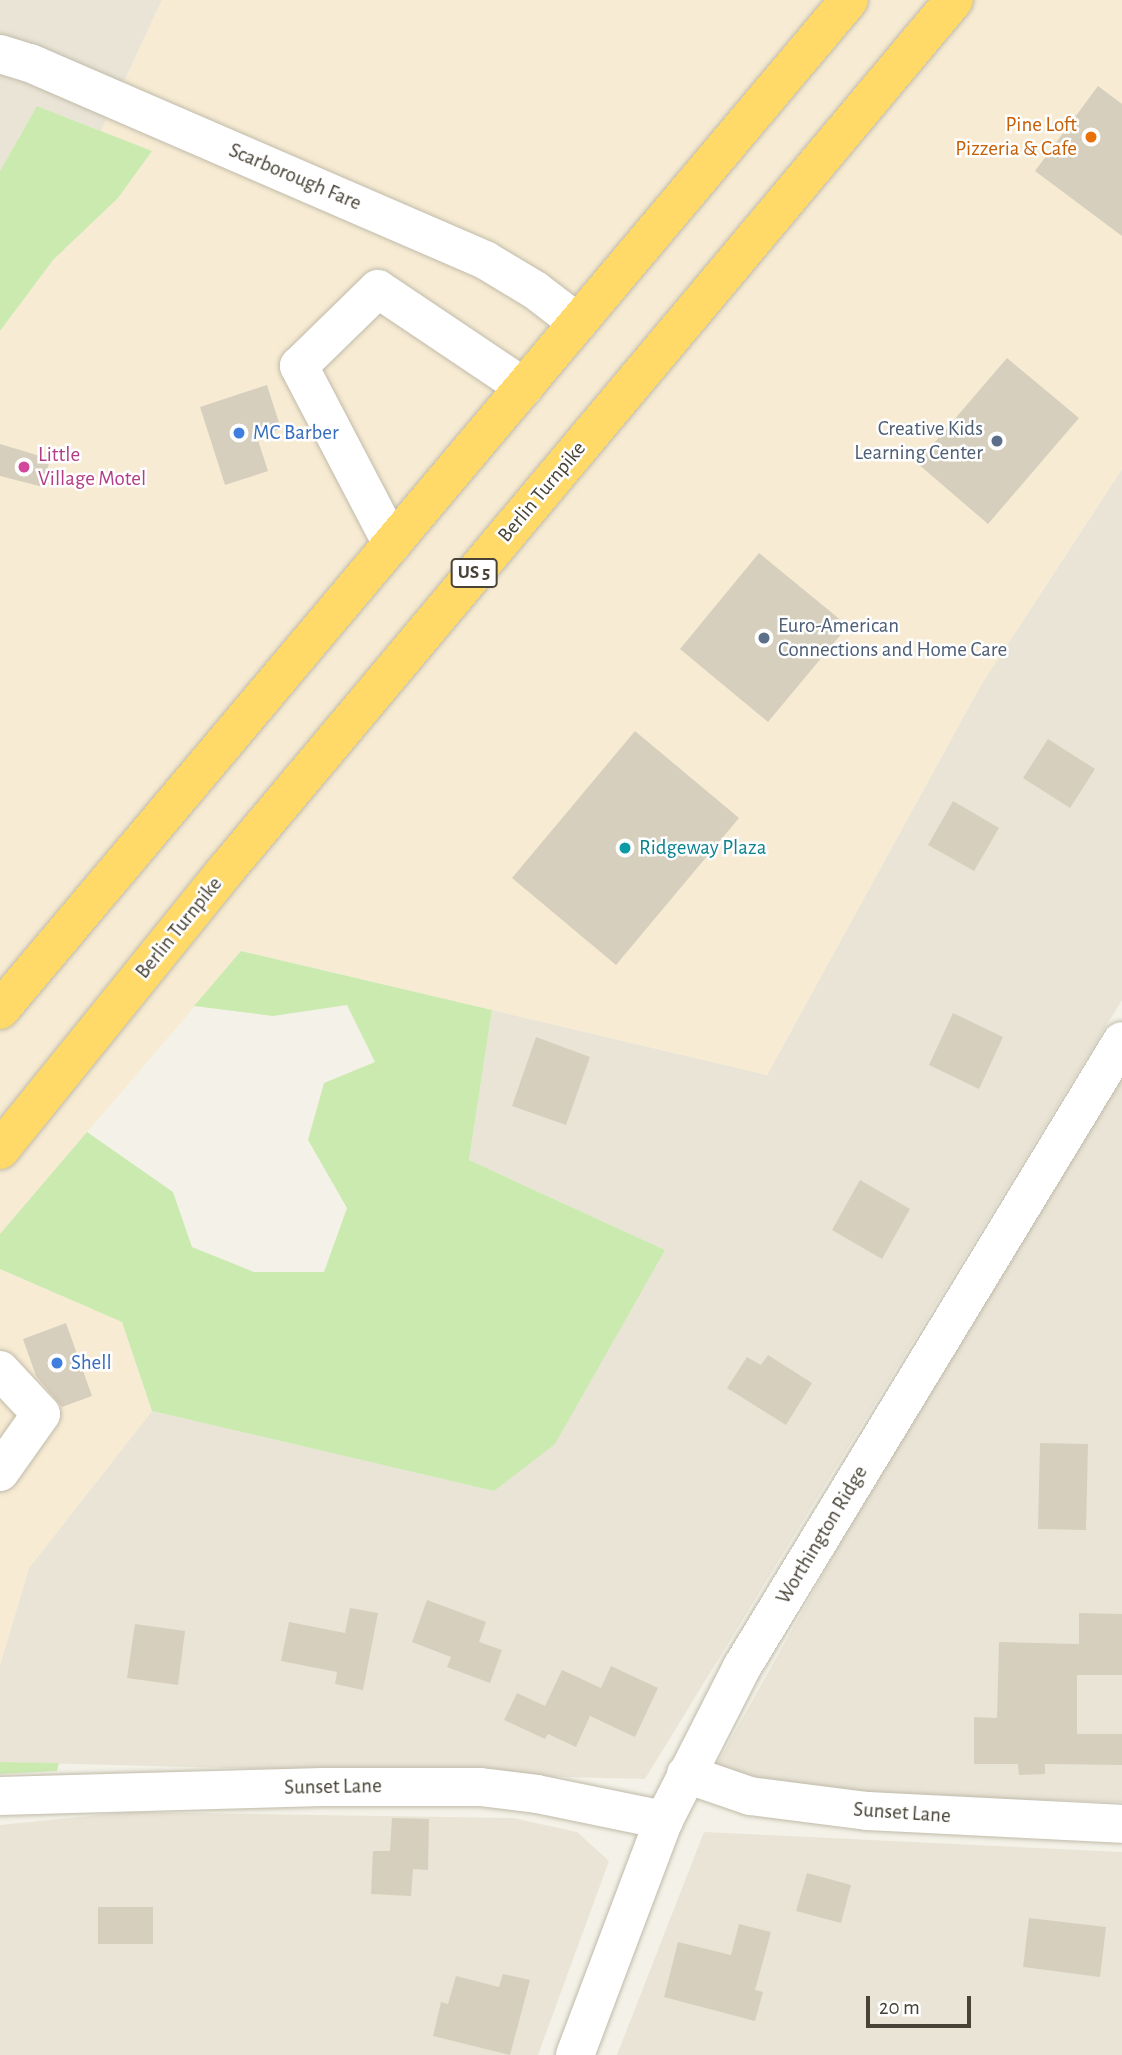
<!DOCTYPE html>
<html>
<head>
<meta charset="utf-8">
<style>
	body { margin:0 }
	#map { position:relative; width:1122px; height:2055px; overflow:hidden; background:#f4f2e8; font-family:"Alegreya Sans",sans-serif }
	div>[style] { position:absolute }
	[style*='--x'] { left:calc(var(--x)*1px); top:calc(var(--y)*1px); width:calc(var(--w)*1px); rotate:calc(var(--a)*1deg) }
	.residential>* { inset:0; background:#e9e4d6 }
	.commercial>* { inset:0; background:#f7ebd3 }
	.green>* { inset:0; background:#cbeab0 }
	.building>* { inset:0; background:#d7cfbd }
	.roads { filter:drop-shadow(0 0 2px #c0bbaa) drop-shadow(0 0 2px #c0bbaa) }
	.minor>* { height:38px; margin:-19px; padding:0 19px; transform-origin:19px; border-radius:19px; background:#fff }
	.highway>* { height:38px; margin:-19px; padding:0 19px; transform-origin:19px; border-radius:19px; background:#ffda69 }
	.dots>* { width:19px; height:19px; translate:-50% -50%; box-sizing:border-box; border:4px solid #fff; border-radius:50% }
	span { translate:-50% -50%; white-space:nowrap; text-align:center; line-height:1.15; -webkit-text-stroke:5px #fff; paint-order:stroke }
	.shield-label span { padding:2px 5px; background:#fff; border:2px solid; border-radius:5px; -webkit-text-stroke-width:0 }
	.shield-label { font-size:19px; color:#484336; font-weight:700 }
	.food-label { font-size:21px; color:#c56008 }
	.right { translate:-100% -50%; text-align:right }
	.street-label { font-size:21px; color:#484336 }
	.service-label { font-size:21px; color:#4e5e75 }
	.left { translate:0 -50%; text-align:left }
	.shop-label { font-size:21px; color:#366cbe }
	.hotel-label { font-size:21px; color:#b23c85 }
	.culture-label { font-size:21px; color:#0d838f }
	.scale { position:absolute; left:866px; top:1996px; width:105px; height:32px; box-sizing:border-box; border:4px solid #484336; border-top:0; padding-left:9px; font-size:21px; line-height:24px; white-space:nowrap; color:#484336; -webkit-text-stroke:5px #fff; paint-order:stroke }
</style>
</head>
<body>
<div id="map">
	<div class="residential">
		<div style="clip-path:polygon(0 0,162px 0,101px 131px,37px 106px,0 171px)"></div>
		<div style="clip-path:polygon(1122px 469px,1122px 1000px,645px 1779px,0 1762px,0 1665px,29px 1568px,152px 1411px,494px 1491px,665px 1250px,469px 1160px,492px 1010px,767px 1075px,981px 685px)"></div>
		<div style="clip-path:polygon(1122px 1078px,1122px 1802px,702px 1791px,946px 1354px)"></div>
		<div style="clip-path:polygon(129px 1812px,513px 1818px,577px 1832px,609px 1861px,538px 2055px,0 2055px,0 1825px)"></div>
		<div style="clip-path:polygon(704px 1832px,1122px 1852px,1122px 2055px,617px 2055px)"></div>
	</div>
	<div class="commercial">
		<div style="clip-path:polygon(162px 0,1122px 0,1122px 469px,981px 685px,767px 1075px,242px 951px,0 1234px,0 331px,53px 260px,118px 198px,152px 151px,101px 131px)"></div>
		<div style="clip-path:polygon(0 1269px,122px 1322px,152px 1411px,29px 1568px,0 1665px)"></div>
	</div>
	<div class="green">
		<div style="clip-path:polygon(37px 106px,152px 151px,118px 198px,53px 260px,0 331px,0 171px)"></div>
		<div style="clip-path:polygon(241px 951px,492px 1010px,469px 1160px,665px 1250px,555px 1444px,494px 1491px,152px 1411px,122px 1322px,0 1269px,0 1234px,87px 1132px,173px 1192px,192px 1247px,254px 1272px,324px 1272px,347px 1208px,308px 1140px,324px 1083px,375px 1062px,347px 1005px,273px 1016px,194px 1006px)"></div>
		<div style="clip-path:polygon(0 1762px,59px 1763px,57px 1771px,0 1774px)"></div>
	</div>
	<div class="building">
		<div style="clip-path:polygon(1098px 86px,1122px 104px,1122px 236px,1035px 171px)"></div>
		<div style="clip-path:polygon(1007px 358px,1079px 418px,988px 524px,917px 463px)"></div>
		<div style="clip-path:polygon(267px 385px,281px 429px,257px 437px,268px 471px,225px 485px,200px 407px)"></div>
		<div style="clip-path:polygon(0 444px,50px 459px,43px 487px,0 476px)"></div>
		<div style="clip-path:polygon(759px 553px,848px 626px,768px 722px,680px 649px)"></div>
		<div style="clip-path:polygon(635px 731px,739px 818px,616px 965px,512px 878px)"></div>
		<div style="clip-path:polygon(1048px 739px,1095px 769px,1070px 808px,1023px 778px)"></div>
		<div style="clip-path:polygon(953px 801px,999px 828px,974px 871px,928px 845px)"></div>
		<div style="clip-path:polygon(953px 1013px,1003px 1037px,979px 1089px,929px 1065px)"></div>
		<div style="clip-path:polygon(536px 1037px,590px 1057px,566px 1125px,512px 1106px)"></div>
		<div style="clip-path:polygon(860px 1180px,910px 1209px,882px 1259px,832px 1230px)"></div>
		<div style="clip-path:polygon(66px 1323px,92px 1396px,62px 1407px,36px 1376px,23px 1339px)"></div>
		<div style="clip-path:polygon(768px 1355px,812px 1383px,786px 1425px,727px 1388px,747px 1357px,761px 1365px)"></div>
		<div style="clip-path:polygon(1040px 1443px,1088px 1444px,1086px 1530px,1038px 1529px)"></div>
		<div style="clip-path:polygon(427px 1600px,486px 1622px,479px 1642px,502px 1650px,490px 1683px,447px 1667px,451px 1657px,412px 1642px)"></div>
		<div style="clip-path:polygon(350px 1608px,378px 1613px,363px 1690px,335px 1684px,337px 1672px,281px 1661px,289px 1622px,345px 1633px)"></div>
		<div style="clip-path:polygon(1079px 1613px,1122px 1614px,1122px 1675px,1077px 1675px,1077px 1734px,1122px 1734px,1122px 1765px,1045px 1764px,1045px 1774px,1019px 1775px,1018px 1764px,974px 1764px,974px 1717px,997px 1718px,999px 1642px,1079px 1644px)"></div>
		<div style="clip-path:polygon(135px 1624px,185px 1631px,178px 1685px,127px 1678px)"></div>
		<div style="clip-path:polygon(611px 1666px,658px 1688px,635px 1737px,590px 1716px,576px 1747px,548px 1734px,545px 1739px,504px 1720px,517px 1693px,545px 1706px,562px 1670px,601px 1688px)"></div>
		<div style="clip-path:polygon(392px 1818px,429px 1819px,428px 1870px,413px 1869px,411px 1896px,371px 1894px,373px 1851px,390px 1851px)"></div>
		<div style="clip-path:polygon(807px 1873px,851px 1885px,841px 1923px,796px 1911px)"></div>
		<div style="clip-path:polygon(98px 1907px,153px 1907px,153px 1944px,98px 1944px)"></div>
		<div style="clip-path:polygon(1029px 1918px,1106px 1927px,1100px 1977px,1023px 1967px)"></div>
		<div style="clip-path:polygon(739px 1924px,771px 1932px,755px 1990px,763px 1992px,755px 2021px,664px 1997px,678px 1942px,731px 1955px)"></div>
		<div style="clip-path:polygon(503px 1974px,530px 1980px,510px 2055px,433px 2036px,441px 2002px,448px 2004px,456px 1976px,499px 1987px)"></div>
	</div>
	<div class="roads">
		<div class="minor">
			<div style="--x:0;--y:54;--w:31;--a:17"></div>
			<div style="--x:30;--y:63;--w:496;--a:23.4"></div>
			<div style="--x:485;--y:260;--w:58;--a:31"></div>
			<div style="--x:535;--y:290;--w:54;--a:37.5"></div>
			<div style="--x:392;--y:544;--w:201;--a:-117.6"></div>
			<div style="--x:299;--y:366;--w:110;--a:-44.3"></div>
			<div style="--x:378;--y:289;--w:176;--a:33.9"></div>
			<div style="--x:0;--y:1370;--w:60;--a:47"></div>
			<div style="--x:41;--y:1414;--w:71;--a:125.3"></div>
			<div style="--x:686;--y:1774;--w:68;--a:19"></div>
			<div style="--x:750;--y:1796;--w:118;--a:7.3"></div>
			<div style="--x:867;--y:1811;--w:255;--a:2.9"></div>
			<div style="--x:0;--y:1796;--w:323;--a:-1.6"></div>
			<div style="--x:323;--y:1787;--w:157;--a:0"></div>
			<div style="--x:480;--y:1787;--w:57;--a:7"></div>
			<div style="--x:537;--y:1794;--w:130;--a:11.6"></div>
			<div style="--x:575;--y:2055;--w:251;--a:-69.3"></div>
			<div style="--x:664;--y:1820;--w:172;--a:-63"></div>
			<div style="--x:742;--y:1667;--w:732;--a:-58.74"></div>
		</div>
		<div class="highway">
			<div style="--x:0;--y:1010;--w:1319;--a:-49.95"></div>
			<div style="--x:0;--y:1150;--w:360;--a:-51.1"></div>
			<div style="--x:226;--y:870;--w:1134;--a:-50.08"></div>
		</div>
	</div>
	<div class="dots">
		<div style="left:1091px;top:137px;background:#e8710a"></div>
		<div style="left:239px;top:433px;background:#3f7fe0"></div>
		<div style="left:997px;top:441px;background:#5c6f8a"></div>
		<div style="left:24px;top:467px;background:#d1479c"></div>
		<div style="left:764px;top:638px;background:#5c6f8a"></div>
		<div style="left:625px;top:848px;background:#0f9aa8"></div>
		<div style="left:57px;top:1363px;background:#3f7fe0"></div>
	</div>
	<div class="shield-label">
		<span style="left:474px;top:573px">US 5</span>
	</div>
	<div class="food-label">
		<span class="right" style="left:1077px;top:137px">Pine Loft<br>Pizzeria &amp; Cafe</span>
	</div>
	<div class="street-label">
		<span style="left:295px;top:177px;rotate:23deg">Scarborough Fare</span>
		<span style="left:542px;top:492px;rotate:-50deg">Berlin Turnpike</span>
		<span style="left:179px;top:928px;rotate:-51deg">Berlin Turnpike</span>
		<span style="left:822px;top:1535px;rotate:-59deg">Worthington Ridge</span>
		<span style="left:333px;top:1787px;rotate:-1deg">Sunset Lane</span>
		<span style="left:902px;top:1813px;rotate:4deg">Sunset Lane</span>
	</div>
	<div class="service-label">
		<span class="right" style="left:983px;top:441px">Creative Kids<br>Learning Center</span>
		<span class="left" style="left:778px;top:638px">Euro-American<br>Connections and Home Care</span>
	</div>
	<div class="shop-label">
		<span class="left" style="left:253px;top:433px">MC Barber</span>
		<span class="left" style="left:71px;top:1363px">Shell</span>
	</div>
	<div class="hotel-label">
		<span class="left" style="left:38px;top:467px">Little<br>Village Motel</span>
	</div>
	<div class="culture-label">
		<span class="left" style="left:639px;top:848px">Ridgeway Plaza</span>
	</div>
	<div class="scale">20 m</div>
</div>
</body>
</html>
